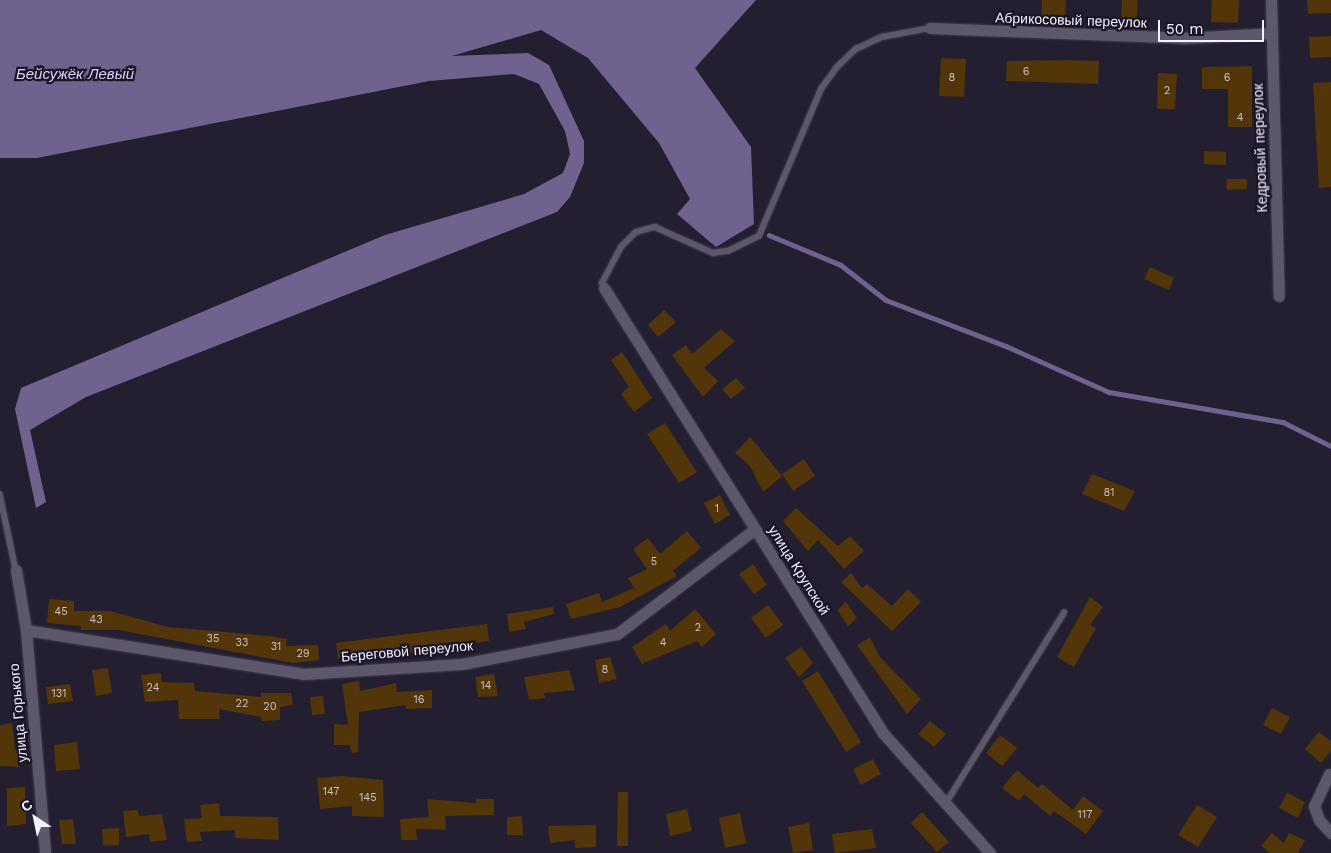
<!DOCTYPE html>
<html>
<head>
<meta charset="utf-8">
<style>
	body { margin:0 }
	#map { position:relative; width:1331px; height:853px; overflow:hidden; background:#241e31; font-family:"Work Sans",sans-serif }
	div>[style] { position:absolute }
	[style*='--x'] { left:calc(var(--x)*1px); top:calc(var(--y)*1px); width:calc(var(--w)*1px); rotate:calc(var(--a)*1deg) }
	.water>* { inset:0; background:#70628e }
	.stream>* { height:4.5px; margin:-2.25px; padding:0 2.25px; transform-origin:2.25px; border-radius:2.25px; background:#70628e }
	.building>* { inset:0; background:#523509 }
	.roads { filter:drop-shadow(0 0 1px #413c4e) drop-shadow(0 0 1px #413c4e) }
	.service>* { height:5.5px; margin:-2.75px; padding:0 2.75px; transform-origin:2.75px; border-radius:2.75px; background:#5c576a }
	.minor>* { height:11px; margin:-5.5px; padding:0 5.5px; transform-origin:5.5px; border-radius:5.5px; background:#5c576a }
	span { translate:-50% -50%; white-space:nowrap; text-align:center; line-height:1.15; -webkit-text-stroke:4.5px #1b1527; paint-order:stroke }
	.number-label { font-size:11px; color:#ccc2c2 }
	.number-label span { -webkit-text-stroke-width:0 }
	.street-label { font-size:14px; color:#f5f1ff }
	.water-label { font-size:15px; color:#ded2fd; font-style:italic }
	.north { position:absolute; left:10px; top:793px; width:50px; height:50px; -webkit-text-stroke:4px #1b1527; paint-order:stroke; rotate:326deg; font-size:14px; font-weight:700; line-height:20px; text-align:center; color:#f5f1ff }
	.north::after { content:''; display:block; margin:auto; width:18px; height:22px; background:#f5f1ff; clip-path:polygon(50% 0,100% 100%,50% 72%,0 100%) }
	.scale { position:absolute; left:1158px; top:20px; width:106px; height:22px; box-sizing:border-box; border:2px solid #f5f1ff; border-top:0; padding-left:6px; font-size:15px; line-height:18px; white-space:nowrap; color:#f5f1ff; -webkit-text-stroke:4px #1b1527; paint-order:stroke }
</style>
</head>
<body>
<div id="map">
	<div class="water">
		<div style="clip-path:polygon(0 0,756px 0,695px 68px,751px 147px,754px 224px,716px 247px,677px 214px,690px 199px,659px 143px,588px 58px,541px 30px,452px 56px,528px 53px,549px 65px,584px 141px,584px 163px,570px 197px,557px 212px,86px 397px,30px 430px,46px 502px,36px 508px,15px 409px,21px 388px,385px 235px,524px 194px,563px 173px,570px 154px,565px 131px,539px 84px,514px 74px,429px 81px,37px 158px,0 158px)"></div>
	</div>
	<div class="stream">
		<div style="--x:769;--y:235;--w:78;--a:22.6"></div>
		<div style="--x:841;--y:265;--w:57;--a:37.9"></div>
		<div style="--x:886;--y:300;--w:129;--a:21"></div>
		<div style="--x:1006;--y:346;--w:113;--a:24.1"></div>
		<div style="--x:1109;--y:392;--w:177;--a:9.8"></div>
		<div style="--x:1283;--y:422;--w:54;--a:26.6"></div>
	</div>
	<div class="building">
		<div style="clip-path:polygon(1042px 0,1066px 0,1065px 23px,1041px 22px)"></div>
		<div style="clip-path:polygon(1122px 0,1138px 0,1136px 28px,1121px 27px)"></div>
		<div style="clip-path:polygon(1212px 0,1239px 0,1238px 23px,1211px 22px)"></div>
		<div style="clip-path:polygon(1307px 0,1331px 0,1331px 13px,1308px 14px)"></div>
		<div style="clip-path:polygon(1331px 36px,1331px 57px,1310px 58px,1309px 37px)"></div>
		<div style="clip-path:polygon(941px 58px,966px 59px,964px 97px,939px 96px)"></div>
		<div style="clip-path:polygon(1066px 60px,1099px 61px,1098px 84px,1006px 81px,1007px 61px)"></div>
		<div style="clip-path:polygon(1252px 66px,1252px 127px,1228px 127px,1228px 89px,1202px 89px,1202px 67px)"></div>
		<div style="clip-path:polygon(1158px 73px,1177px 74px,1175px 109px,1157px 109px)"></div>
		<div style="clip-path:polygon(1331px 82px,1331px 187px,1319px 188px,1313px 83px)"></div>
		<div style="clip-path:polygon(1204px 151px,1226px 152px,1226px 165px,1204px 164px)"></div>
		<div style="clip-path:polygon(1226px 179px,1247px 179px,1247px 189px,1227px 190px)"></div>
		<div style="clip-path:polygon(1150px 267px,1174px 278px,1169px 290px,1144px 279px)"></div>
		<div style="clip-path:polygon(664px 310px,676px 322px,658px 337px,648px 325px)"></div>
		<div style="clip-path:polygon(721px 329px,735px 341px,704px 368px,718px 381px,703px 397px,672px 355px,686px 345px,692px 354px)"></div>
		<div style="clip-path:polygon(622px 352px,652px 398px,634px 412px,621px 394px,629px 387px,611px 360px)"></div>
		<div style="clip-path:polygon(736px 378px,745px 388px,731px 399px,722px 389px)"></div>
		<div style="clip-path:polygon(665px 423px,697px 472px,679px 483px,647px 434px)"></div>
		<div style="clip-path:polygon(750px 437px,782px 476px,763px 492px,750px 466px,735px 453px)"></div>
		<div style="clip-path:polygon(804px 459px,815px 476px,793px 491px,782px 474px)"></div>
		<div style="clip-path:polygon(1092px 474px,1135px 491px,1124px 511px,1082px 494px)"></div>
		<div style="clip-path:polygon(720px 495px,730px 515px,715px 524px,704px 503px)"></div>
		<div style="clip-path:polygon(796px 508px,838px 546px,850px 536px,864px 551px,844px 569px,818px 540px,808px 551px,783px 521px)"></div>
		<div style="clip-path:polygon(687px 531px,701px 548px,673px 571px,677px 576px,620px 607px,571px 619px,566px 604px,599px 593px,602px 602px,634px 588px,628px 578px,647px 569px,633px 549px,648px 538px,660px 554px)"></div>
		<div style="clip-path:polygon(753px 564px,767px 585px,754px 594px,739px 574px)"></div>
		<div style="clip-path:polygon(851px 573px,862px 588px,867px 584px,892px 606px,908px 589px,921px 602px,892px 631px,841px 582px)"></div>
		<div style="clip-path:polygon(1090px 597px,1103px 607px,1090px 625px,1096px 628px,1074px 667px,1057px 657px)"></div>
		<div style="clip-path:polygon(49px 599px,74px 601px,74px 611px,110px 611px,168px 627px,269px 636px,287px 639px,286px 646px,318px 645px,319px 660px,293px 663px,119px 630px,81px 630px,81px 626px,47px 623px)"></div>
		<div style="clip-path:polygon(846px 602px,857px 618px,848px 626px,837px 610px)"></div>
		<div style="clip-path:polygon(768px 605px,783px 625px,766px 638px,751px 618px)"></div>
		<div style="clip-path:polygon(553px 607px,554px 614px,524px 622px,526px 629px,509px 632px,507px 614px)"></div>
		<div style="clip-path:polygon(695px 609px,716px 634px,702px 647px,697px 641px,642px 664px,632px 647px,666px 624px,670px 631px)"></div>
		<div style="clip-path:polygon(487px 624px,489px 641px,376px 658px,338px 658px,336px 643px)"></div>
		<div style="clip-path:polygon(870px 637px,879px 656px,921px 699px,907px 714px,857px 645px)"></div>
		<div style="clip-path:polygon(801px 647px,813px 663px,799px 677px,785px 658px)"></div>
		<div style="clip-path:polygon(610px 657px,617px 679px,599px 683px,595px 660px)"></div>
		<div style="clip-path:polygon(108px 668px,112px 693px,96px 696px,92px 670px)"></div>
		<div style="clip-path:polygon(569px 670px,575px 690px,544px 693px,545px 698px,529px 700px,524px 677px)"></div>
		<div style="clip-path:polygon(818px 671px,861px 742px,846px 752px,802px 681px)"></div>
		<div style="clip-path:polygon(161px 673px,162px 682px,194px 683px,195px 691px,261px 697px,261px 693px,291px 693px,293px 705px,280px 707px,280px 720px,262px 721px,261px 717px,219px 709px,220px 719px,179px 719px,178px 700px,145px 702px,141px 675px)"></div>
		<div style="clip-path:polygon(494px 674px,498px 696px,478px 697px,475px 677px)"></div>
		<div style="clip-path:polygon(359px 681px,360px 691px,396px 683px,397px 692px,432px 690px,432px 708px,406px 709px,406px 705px,359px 712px,358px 752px,352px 753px,350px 745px,334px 745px,334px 724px,348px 725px,342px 684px)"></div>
		<div style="clip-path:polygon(70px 684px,73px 701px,48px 704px,46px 687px)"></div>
		<div style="clip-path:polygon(323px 696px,325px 714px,312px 715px,310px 697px)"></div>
		<div style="clip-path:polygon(1272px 708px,1290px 717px,1281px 734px,1263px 725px)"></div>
		<div style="clip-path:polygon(930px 721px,946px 734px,934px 747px,918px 734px)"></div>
		<div style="clip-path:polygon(12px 723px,15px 750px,19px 750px,19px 767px,0 766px,0 725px)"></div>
		<div style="clip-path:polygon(1319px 732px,1331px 741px,1331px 751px,1321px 763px,1305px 749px)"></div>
		<div style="clip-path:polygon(1000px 735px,1017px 748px,1002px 766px,986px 753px)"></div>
		<div style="clip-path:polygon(77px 742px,80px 769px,56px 771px,54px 745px)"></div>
		<div style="clip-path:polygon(873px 759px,881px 774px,861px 785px,853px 769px)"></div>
		<div style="clip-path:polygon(1017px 770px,1038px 788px,1042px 784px,1073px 810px,1083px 796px,1103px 811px,1086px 834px,1054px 811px,1050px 816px,1024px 794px,1019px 801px,1002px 788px)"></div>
		<div style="clip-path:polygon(342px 776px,383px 780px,384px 817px,352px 816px,352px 806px,320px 809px,317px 778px)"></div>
		<div style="clip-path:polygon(25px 787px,26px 824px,7px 826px,7px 788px)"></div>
		<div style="clip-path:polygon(618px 792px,628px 792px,628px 846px,617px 846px)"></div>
		<div style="clip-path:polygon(1287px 793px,1305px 802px,1298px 818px,1279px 808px)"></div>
		<div style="clip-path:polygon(427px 799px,476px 803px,476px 799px,494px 799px,494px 815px,445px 816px,446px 830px,416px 829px,417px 840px,401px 840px,400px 819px,429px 817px)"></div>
		<div style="clip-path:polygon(219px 803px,220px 816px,278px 817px,279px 840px,235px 838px,235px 830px,200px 832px,202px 841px,187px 842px,184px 819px,202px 818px,200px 805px)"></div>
		<div style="clip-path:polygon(1197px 805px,1217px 817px,1198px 847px,1178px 835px)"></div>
		<div style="clip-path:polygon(687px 809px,692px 831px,670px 836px,666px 814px)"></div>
		<div style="clip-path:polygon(138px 810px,139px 816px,162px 814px,167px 840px,150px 842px,149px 834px,126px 837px,123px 811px)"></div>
		<div style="clip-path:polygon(922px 812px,949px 842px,937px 852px,911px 823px)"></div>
		<div style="clip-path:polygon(740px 813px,746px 843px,725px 848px,719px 818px)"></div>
		<div style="clip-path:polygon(522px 816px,523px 835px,507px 835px,507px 817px)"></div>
		<div style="clip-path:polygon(73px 819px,76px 844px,62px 844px,59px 820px)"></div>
		<div style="clip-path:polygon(809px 823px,813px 850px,793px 853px,788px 827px)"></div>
		<div style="clip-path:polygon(596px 825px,596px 847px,575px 848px,575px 840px,550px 843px,548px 826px)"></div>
		<div style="clip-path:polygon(119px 828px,119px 845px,103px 846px,102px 829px)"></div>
		<div style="clip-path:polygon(872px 829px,876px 848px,835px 853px,832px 834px)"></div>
		<div style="clip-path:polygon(1272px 833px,1284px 843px,1289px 833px,1305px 840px,1298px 853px,1270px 853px,1261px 846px)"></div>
	</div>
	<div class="roads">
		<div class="service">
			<div style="--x:604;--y:288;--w:5;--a:-112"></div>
			<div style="--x:602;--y:283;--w:41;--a:-62.2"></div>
			<div style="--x:621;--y:247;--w:21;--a:-45"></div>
			<div style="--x:636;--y:232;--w:20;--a:-15"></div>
			<div style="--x:655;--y:227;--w:64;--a:24.1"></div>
			<div style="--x:713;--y:253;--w:15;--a:-8"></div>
			<div style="--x:728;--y:251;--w:34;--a:-26"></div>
			<div style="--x:759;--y:236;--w:160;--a:-67.1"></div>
			<div style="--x:821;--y:89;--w:26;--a:-54"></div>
			<div style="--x:836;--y:68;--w:28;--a:-44"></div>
			<div style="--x:856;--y:49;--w:29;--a:-25"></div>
			<div style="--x:882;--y:37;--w:49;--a:-10.6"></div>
			<div style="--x:0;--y:494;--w:78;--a:78.1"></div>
			<div style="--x:946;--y:803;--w:224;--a:-58.2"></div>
		</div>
		<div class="minor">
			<div style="--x:1271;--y:0;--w:296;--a:88.5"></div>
			<div style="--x:930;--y:28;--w:256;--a:2.2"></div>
			<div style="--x:1186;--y:38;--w:86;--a:-3.3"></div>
			<div style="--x:604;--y:288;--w:525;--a:57.91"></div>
			<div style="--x:883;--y:733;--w:161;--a:48.3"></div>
			<div style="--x:16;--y:570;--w:61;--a:80.5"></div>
			<div style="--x:26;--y:630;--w:224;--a:85.1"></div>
			<div style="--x:26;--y:630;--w:280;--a:9"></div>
			<div style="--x:303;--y:674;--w:159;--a:-3.6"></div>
			<div style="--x:462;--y:664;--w:158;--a:-11"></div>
			<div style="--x:617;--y:634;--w:173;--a:-37.3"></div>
			<div style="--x:1329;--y:774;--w:35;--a:115"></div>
			<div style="--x:1314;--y:806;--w:15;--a:70"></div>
			<div style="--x:1319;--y:820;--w:18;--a:47"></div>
		</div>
	</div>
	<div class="number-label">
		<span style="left:1026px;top:72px">6</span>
		<span style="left:952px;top:78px">8</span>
		<span style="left:1227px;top:78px">6</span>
		<span style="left:1167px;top:91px">2</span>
		<span style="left:1240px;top:118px">4</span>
		<span style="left:1109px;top:493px">81</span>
		<span style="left:717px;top:509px">1</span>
		<span style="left:654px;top:562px">5</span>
		<span style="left:61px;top:612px">45</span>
		<span style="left:96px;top:620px">43</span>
		<span style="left:698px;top:628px">2</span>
		<span style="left:213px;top:639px">35</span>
		<span style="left:242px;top:643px">33</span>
		<span style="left:663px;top:643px">4</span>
		<span style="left:276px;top:647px">31</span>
		<span style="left:303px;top:654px">29</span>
		<span style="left:605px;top:670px">8</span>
		<span style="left:486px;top:686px">14</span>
		<span style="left:153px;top:688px">24</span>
		<span style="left:59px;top:694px">131</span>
		<span style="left:419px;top:700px">16</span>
		<span style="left:242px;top:704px">22</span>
		<span style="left:270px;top:707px">20</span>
		<span style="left:331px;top:792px">147</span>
		<span style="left:368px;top:798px">145</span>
		<span style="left:1085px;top:815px">117</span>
	</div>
	<div class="street-label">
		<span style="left:1071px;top:20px;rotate:2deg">Абрикосовый переулок</span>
		<span style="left:1260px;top:148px;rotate:-92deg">Кедровый переулок</span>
		<span style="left:799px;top:570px;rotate:58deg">улица Крупской</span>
		<span style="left:407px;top:651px;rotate:-5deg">Береговой переулок</span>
		<span style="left:18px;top:713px;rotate:-95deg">улица Горького</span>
	</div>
	<div class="water-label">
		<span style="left:75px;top:75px">Бейсужёк Левый</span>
	</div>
	<div class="north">С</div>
	<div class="scale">50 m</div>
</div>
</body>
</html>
